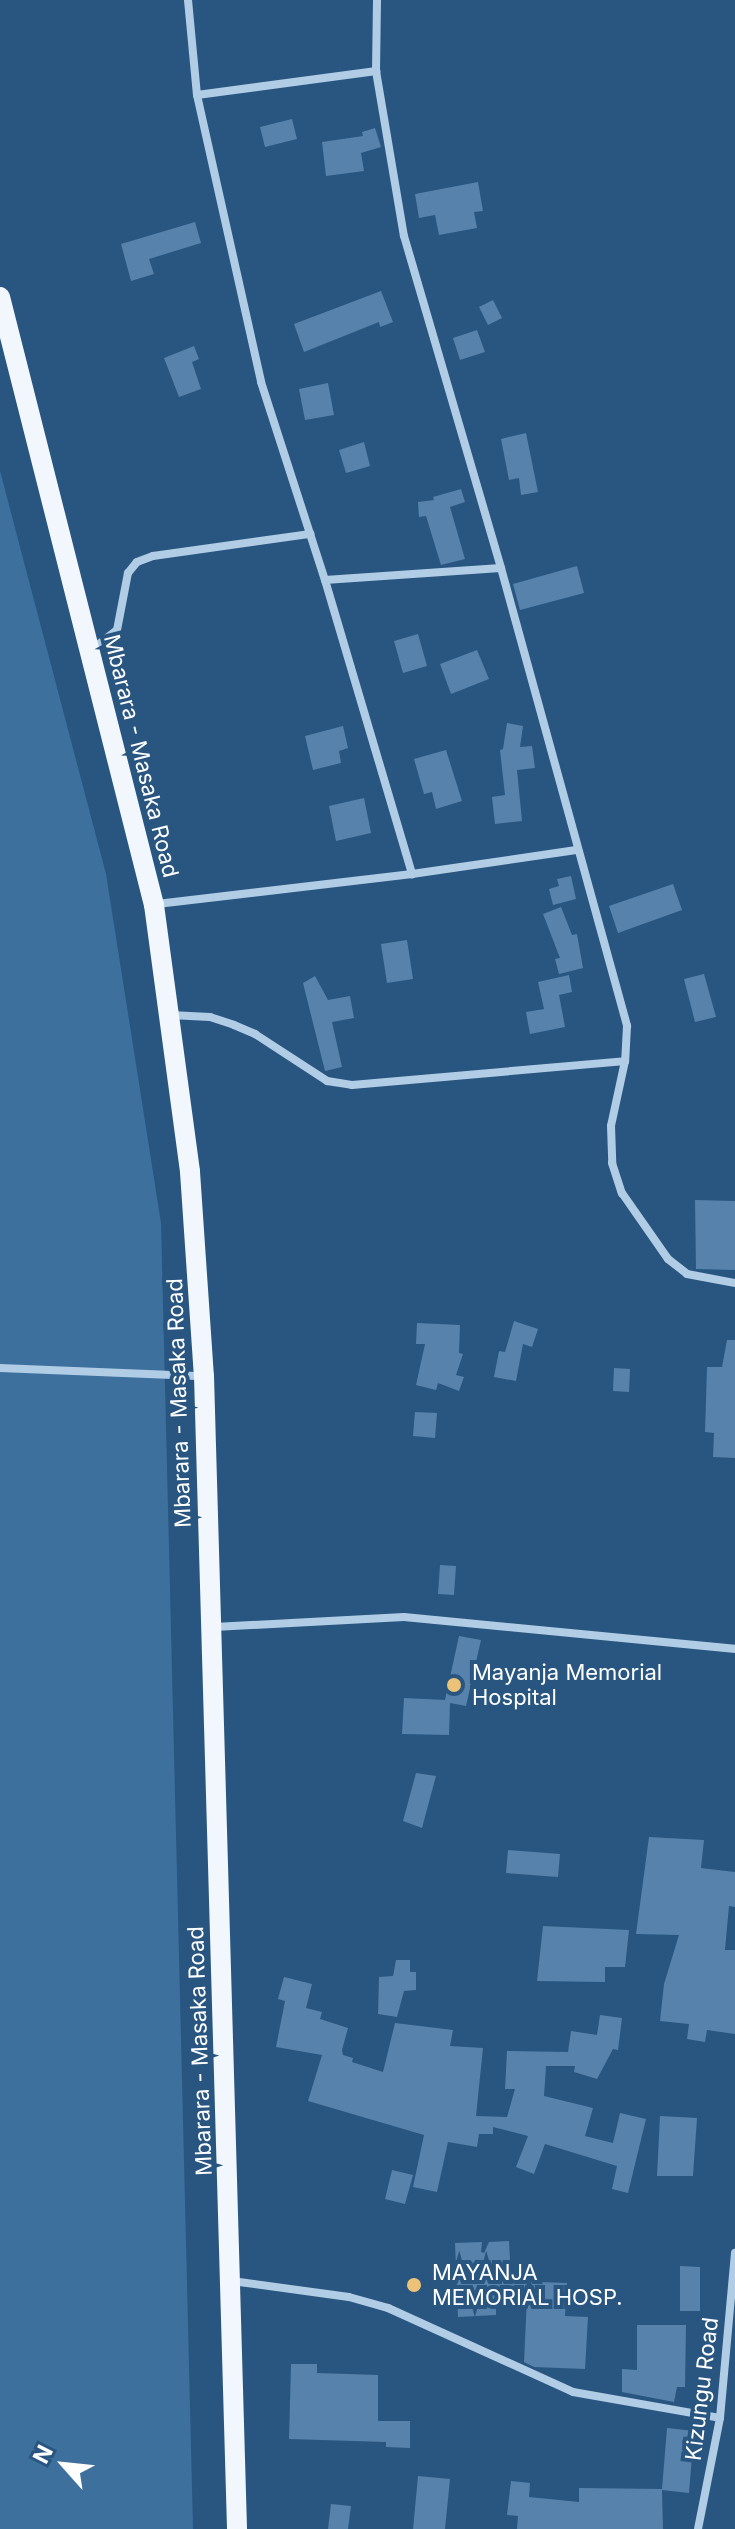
<!DOCTYPE html>
<html>
<head>
<meta charset="utf-8">
<style>
	body { margin:0 }
	#map { position:relative; width:735px; height:2529px; overflow:hidden; background:#295680; font-family:Inter,sans-serif }
	div>[style] { position:absolute }
	[style*='--x'] { left:calc(var(--x)*1px); top:calc(var(--y)*1px); width:calc(var(--w)*1px); rotate:calc(var(--a)*1deg) }
	.green>* { inset:0; background:#3e709e }
	.building>* { inset:0; background:#5682ab }
	.street>* { height:8px; margin:-4px; padding:0 4px; transform-origin:4px; border-radius:4px; background:#b1cde5 }
	.primary>* { height:20px; margin:-10px; padding:0 10px; transform-origin:10px; border-radius:10px; background:#f1f7fd }
	.dots>* { width:22px; height:22px; translate:-50% -50%; box-sizing:border-box; border:4px solid #295680; border-radius:50% }
	span { translate:-50% -50%; white-space:nowrap; text-align:center; line-height:1.15; -webkit-text-stroke:8px #295680; paint-order:stroke }
	.street-label { font-size:22px; color:#fff }
	.poi-label { font-size:22px; color:#fff }
	.left { translate:0 -50%; text-align:left }
	.north { position:absolute; left:24px; top:2425px; width:80px; height:80px; -webkit-text-stroke:6px #295680; paint-order:stroke; rotate:297deg; font-size:22px; font-weight:700; line-height:32px; text-align:center; color:#fff }
	.north::after { content:''; display:block; margin:auto; width:28px; height:36px; background:#fff; clip-path:polygon(50% 0,100% 100%,50% 72%,0 100%) }
</style>
</head>
<body>
<div id="map">
	<div class="green">
		<div style="clip-path:polygon(0 471px,106px 874px,161px 1223px,193px 2529px,0 2529px)"></div>
	</div>
	<div class="building">
		<div style="clip-path:polygon(292px 119px,297px 139px,265px 147px,260px 127px)"></div>
		<div style="clip-path:polygon(375px 128px,381px 147px,361px 153px,364px 171px,326px 176px,322px 142px,363px 136px,362px 132px)"></div>
		<div style="clip-path:polygon(478px 182px,483px 211px,474px 212px,477px 228px,439px 235px,435px 215px,419px 218px,415px 194px)"></div>
		<div style="clip-path:polygon(195px 222px,201px 243px,149px 259px,154px 274px,131px 281px,121px 244px)"></div>
		<div style="clip-path:polygon(381px 291px,393px 322px,380px 327px,379px 322px,304px 352px,294px 324px)"></div>
		<div style="clip-path:polygon(493px 300px,502px 318px,488px 325px,479px 307px)"></div>
		<div style="clip-path:polygon(477px 330px,485px 352px,460px 360px,453px 338px)"></div>
		<div style="clip-path:polygon(194px 346px,199px 359px,192px 362px,201px 389px,179px 397px,164px 358px)"></div>
		<div style="clip-path:polygon(328px 383px,334px 415px,305px 420px,299px 389px)"></div>
		<div style="clip-path:polygon(526px 433px,538px 492px,521px 495px,519px 478px,509px 480px,501px 439px)"></div>
		<div style="clip-path:polygon(364px 442px,370px 466px,346px 473px,339px 450px)"></div>
		<div style="clip-path:polygon(461px 489px,465px 502px,450px 507px,465px 559px,441px 565px,426px 516px,419px 517px,418px 502px,434px 500px,433px 497px)"></div>
		<div style="clip-path:polygon(577px 566px,584px 593px,520px 610px,513px 584px)"></div>
		<div style="clip-path:polygon(418px 634px,427px 666px,403px 673px,394px 641px)"></div>
		<div style="clip-path:polygon(477px 650px,489px 679px,451px 694px,440px 664px)"></div>
		<div style="clip-path:polygon(507px 723px,523px 726px,520px 747px,532px 746px,535px 768px,517px 770px,522px 821px,495px 824px,492px 797px,505px 795px,500px 750px,503px 749px)"></div>
		<div style="clip-path:polygon(343px 726px,348px 748px,339px 751px,341px 763px,313px 770px,305px 736px)"></div>
		<div style="clip-path:polygon(446px 750px,462px 801px,436px 809px,432px 792px,424px 794px,414px 759px)"></div>
		<div style="clip-path:polygon(364px 798px,371px 833px,336px 841px,329px 806px)"></div>
		<div style="clip-path:polygon(571px 876px,576px 899px,553px 905px,549px 889px,559px 886px,557px 879px)"></div>
		<div style="clip-path:polygon(673px 884px,682px 910px,618px 933px,609px 906px)"></div>
		<div style="clip-path:polygon(561px 907px,572px 935px,577px 934px,583px 968px,559px 974px,555px 959px,560px 958px,543px 914px)"></div>
		<div style="clip-path:polygon(407px 940px,413px 979px,387px 983px,381px 944px)"></div>
		<div style="clip-path:polygon(704px 974px,716px 1017px,695px 1022px,684px 979px)"></div>
		<div style="clip-path:polygon(569px 975px,572px 992px,559px 995px,565px 1027px,530px 1034px,526px 1012px,544px 1009px,538px 982px)"></div>
		<div style="clip-path:polygon(315px 976px,328px 1000px,350px 996px,354px 1018px,332px 1022px,342px 1067px,325px 1071px,303px 983px)"></div>
		<div style="clip-path:polygon(695px 1200px,735px 1201px,735px 1270px,696px 1269px)"></div>
		<div style="clip-path:polygon(514px 1321px,538px 1329px,532px 1347px,523px 1344px,516px 1381px,494px 1377px,499px 1351px,505px 1352px)"></div>
		<div style="clip-path:polygon(417px 1323px,460px 1325px,459px 1353px,463px 1354px,456px 1375px,464px 1377px,459px 1391px,438px 1383px,436px 1390px,416px 1385px,425px 1344px,416px 1344px)"></div>
		<div style="clip-path:polygon(727px 1340px,735px 1340px,735px 1458px,713px 1457px,714px 1433px,705px 1432px,707px 1367px,722px 1367px)"></div>
		<div style="clip-path:polygon(614px 1368px,630px 1369px,629px 1392px,613px 1391px)"></div>
		<div style="clip-path:polygon(415px 1412px,437px 1413px,435px 1438px,413px 1436px)"></div>
		<div style="clip-path:polygon(440px 1565px,456px 1566px,454px 1595px,438px 1594px)"></div>
		<div style="clip-path:polygon(459px 1636px,481px 1640px,466px 1706px,450px 1703px,449px 1735px,402px 1734px,404px 1698px,445px 1700px)"></div>
		<div style="clip-path:polygon(416px 1773px,436px 1776px,422px 1828px,403px 1821px)"></div>
		<div style="clip-path:polygon(649px 1837px,704px 1840px,701px 1868px,735px 1872px,735px 1907px,729px 1906px,725px 1950px,735px 1950px,735px 2034px,707px 2030px,705px 2042px,687px 2039px,689px 2024px,660px 2021px,664px 1984px,679px 1935px,636px 1934px)"></div>
		<div style="clip-path:polygon(508px 1850px,560px 1854px,558px 1877px,506px 1873px)"></div>
		<div style="clip-path:polygon(543px 1926px,629px 1930px,625px 1967px,605px 1967px,605px 1982px,537px 1981px)"></div>
		<div style="clip-path:polygon(396px 1960px,410px 1960px,410px 1972px,416px 1972px,416px 1990px,404px 1991px,397px 2017px,378px 2014px,379px 1977px,393px 1976px)"></div>
		<div style="clip-path:polygon(284px 1977px,312px 1984px,306px 2008px,322px 2012px,320px 2019px,348px 2028px,342px 2050px,343px 2055px,353px 2058px,352px 2062px,383px 2072px,395px 2023px,453px 2030px,450px 2046px,483px 2048px,476px 2116px,507px 2117px,515px 2089px,505px 2089px,507px 2051px,568px 2052px,571px 2031px,597px 2035px,600px 2015px,622px 2018px,618px 2050px,613px 2049px,597px 2079px,574px 2072px,575px 2066px,546px 2066px,544px 2096px,593px 2108px,585px 2136px,613px 2143px,620px 2113px,646px 2119px,628px 2193px,612px 2189px,617px 2166px,545px 2144px,534px 2174px,516px 2167px,528px 2136px,493px 2127px,493px 2134px,479px 2134px,477px 2147px,448px 2142px,437px 2192px,413px 2187px,424px 2135px,308px 2101px,322px 2055px,276px 2047px,285px 2001px,278px 1999px)"></div>
		<div style="clip-path:polygon(660px 2116px,697px 2118px,693px 2176px,657px 2176px)"></div>
		<div style="clip-path:polygon(392px 2170px,413px 2175px,405px 2204px,385px 2199px)"></div>
		<div style="clip-path:polygon(509px 2241px,511px 2281px,567px 2283px,565px 2316px,588px 2317px,585px 2369px,534px 2367px,524px 2362px,527px 2297px,496px 2298px,496px 2315px,458px 2317px,455px 2243px,482px 2242px,481px 2252px,484px 2253px,489px 2242px)"></div>
		<div style="clip-path:polygon(680px 2266px,700px 2267px,700px 2311px,680px 2311px)"></div>
		<div style="clip-path:polygon(637px 2325px,686px 2325px,685px 2387px,677px 2387px,674px 2402px,622px 2392px,622px 2369px,637px 2370px)"></div>
		<div style="clip-path:polygon(291px 2364px,317px 2364px,317px 2373px,378px 2375px,378px 2421px,410px 2421px,410px 2448px,386px 2447px,386px 2442px,289px 2439px)"></div>
		<div style="clip-path:polygon(667px 2428px,694px 2431px,689px 2493px,662px 2490px,663px 2529px,517px 2529px,518px 2516px,507px 2515px,511px 2481px,530px 2483px,529px 2497px,579px 2502px,579px 2488px,662px 2489px)"></div>
		<div style="clip-path:polygon(418px 2476px,450px 2479px,445px 2529px,413px 2529px)"></div>
		<div style="clip-path:polygon(331px 2504px,351px 2506px,348px 2529px,328px 2529px)"></div>
	</div>
	<div class="street">
		<div style="--x:188;--y:0;--w:95;--a:84.6"></div>
		<div style="--x:197;--y:95;--w:294;--a:77.4"></div>
		<div style="--x:261;--y:382;--w:208;--a:72.1"></div>
		<div style="--x:325;--y:580;--w:307;--a:73.5"></div>
		<div style="--x:377;--y:0;--w:71;--a:90.8"></div>
		<div style="--x:376;--y:71;--w:167;--a:80.4"></div>
		<div style="--x:404;--y:236;--w:346;--a:73.7"></div>
		<div style="--x:501;--y:568;--w:475;--a:74.6"></div>
		<div style="--x:627;--y:1026;--w:35;--a:93"></div>
		<div style="--x:625;--y:1061;--w:66;--a:102.2"></div>
		<div style="--x:611;--y:1126;--w:37;--a:88"></div>
		<div style="--x:612;--y:1163;--w:32;--a:72"></div>
		<div style="--x:622;--y:1193;--w:80;--a:55.1"></div>
		<div style="--x:668;--y:1259;--w:24;--a:38"></div>
		<div style="--x:687;--y:1274;--w:49;--a:10.6"></div>
		<div style="--x:197;--y:95;--w:181;--a:-7.6"></div>
		<div style="--x:325;--y:580;--w:176;--a:-3.9"></div>
		<div style="--x:90;--y:651;--w:34;--a:-38"></div>
		<div style="--x:117;--y:630;--w:58;--a:-79.1"></div>
		<div style="--x:128;--y:573;--w:14;--a:-51"></div>
		<div style="--x:137;--y:562;--w:17;--a:-21"></div>
		<div style="--x:153;--y:556;--w:159;--a:-8"></div>
		<div style="--x:157;--y:904;--w:257;--a:-6.7"></div>
		<div style="--x:412;--y:874;--w:166;--a:-8.3"></div>
		<div style="--x:170;--y:1015;--w:40;--a:2.9"></div>
		<div style="--x:210;--y:1017;--w:25;--a:18"></div>
		<div style="--x:234;--y:1025;--w:23;--a:23"></div>
		<div style="--x:255;--y:1034;--w:86;--a:33.1"></div>
		<div style="--x:327;--y:1081;--w:25;--a:9"></div>
		<div style="--x:352;--y:1085;--w:274;--a:-5"></div>
		<div style="--x:0;--y:1368;--w:203;--a:2.3"></div>
		<div style="--x:214;--y:1627;--w:190;--a:-3"></div>
		<div style="--x:404;--y:1617;--w:333;--a:5.5"></div>
		<div style="--x:232;--y:2281;--w:118;--a:7.8"></div>
		<div style="--x:349;--y:2297;--w:41;--a:15.8"></div>
		<div style="--x:388;--y:2308;--w:203;--a:24.4"></div>
		<div style="--x:573;--y:2392;--w:149;--a:10"></div>
		<div style="--x:698;--y:2529;--w:113;--a:-78.8"></div>
		<div style="--x:720;--y:2418;--w:166;--a:-84.8"></div>
	</div>
	<div class="primary">
		<div style="--x:0;--y:297;--w:627;--a:75.79"></div>
		<div style="--x:154;--y:905;--w:269;--a:82.3"></div>
		<div style="--x:190;--y:1172;--w:204;--a:86.1"></div>
		<div style="--x:204;--y:1376;--w:1153;--a:88.36"></div>
	</div>
	<div class="dots">
		<div style="left:454px;top:1685px;background:#ecc278"></div>
		<div style="left:414px;top:2285px;background:#ecc278"></div>
	</div>
	<div class="street-label">
		<span style="left:141px;top:756px;rotate:76deg">Mbarara - Masaka Road</span>
		<span style="left:179px;top:1403px;rotate:-92deg">Mbarara - Masaka Road</span>
		<span style="left:200px;top:2051px;rotate:-92deg">Mbarara - Masaka Road</span>
		<span style="left:702px;top:2389px;rotate:-83deg">Kizungu Road</span>
	</div>
	<div class="poi-label">
		<span class="left" style="left:472px;top:1685px">Mayanja Memorial<br>Hospital</span>
		<span class="left" style="left:432px;top:2285px">MAYANJA<br>MEMORIAL HOSP.</span>
	</div>
	<div class="north">N</div>
</div>
</body>
</html>
